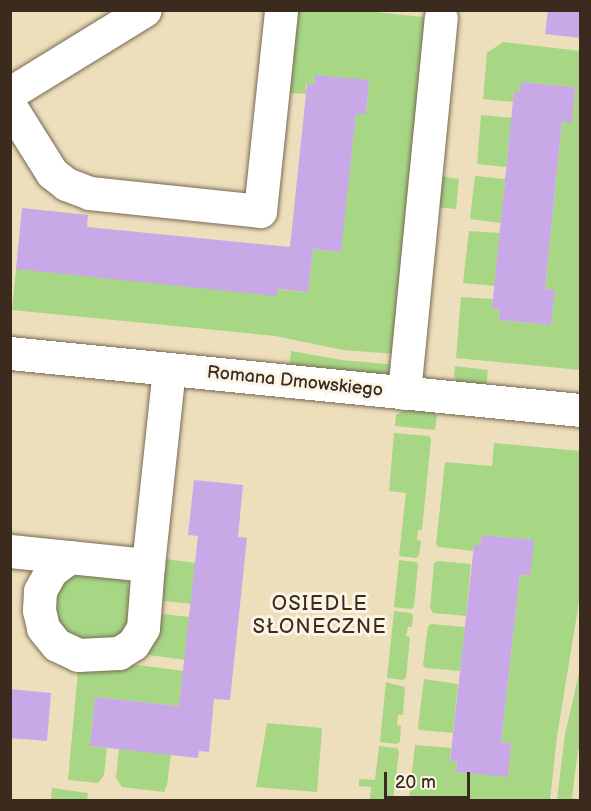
<!DOCTYPE html>
<html>
<head>
<meta charset="utf-8">
<style>
	body { margin:0 }
	#map { position:relative; width:591px; height:811px; overflow:hidden; background:#eddfbc; font-family:"Balsamiq Sans",sans-serif }
	div>[style] { position:absolute }
	[style*='--x'] { left:calc(var(--x)*1px); top:calc(var(--y)*1px); width:calc(var(--w)*1px); rotate:calc(var(--a)*1deg) }
	.green>* { inset:0; background:#a7d785 }
	.building>* { inset:0; background:#c9a8e7 }
	.roads { filter:drop-shadow(0 0 2px #796955) drop-shadow(0 0 2px #796955) }
	.minor>* { height:33px; margin:-16.5px; padding:0 16.5px; transform-origin:16.5px; border-radius:16.5px; background:#fff }
	span { translate:-50% -50%; white-space:nowrap; text-align:center; line-height:1.15; -webkit-text-stroke:6px #fcf5e5; paint-order:stroke }
	.street-label { font-size:18px; color:#3b2a1e }
	.neighbourhood-label { font-size:20px; color:#3b2a1e; letter-spacing:1.5px }
	.frame { position:absolute; inset:0; border:12px solid #3b2a1e; pointer-events:none }
	.scale { position:absolute; left:384px; top:772px; width:86px; height:27px; box-sizing:border-box; border:3px solid #3b2a1e; border-top:0; padding-left:8px; font-size:18px; line-height:21px; white-space:nowrap; color:#3b2a1e; -webkit-text-stroke:4px #fcf5e5; paint-order:stroke }
</style>
</head>
<body>
<div id="map">
	<div class="green">
		<div style="clip-path:polygon(356px 10px,423px 17px,430px 26px,396px 354px,343px 350px,275px 336px,12px 310px,16px 269px,308px 292px,313px 249px,340px 252px,356px 114px,366px 114px,369px 81px,316px 75px,314px 85px,306px 84px,306px 94px,279px 92px,286px 11px)"></div>
		<div style="clip-path:polygon(503px 42px,580px 51px,580px 370px,456px 358px,461px 297px,493px 299px,500px 309px,499px 320px,551px 325px,555px 290px,545px 289px,562px 121px,572px 122px,575px 87px,522px 82px,520px 92px,514px 92px,513px 102px,483px 99px,487px 53px)"></div>
		<div style="clip-path:polygon(481px 115px,512px 118px,506px 167px,477px 164px)"></div>
		<div style="clip-path:polygon(438px 176px,459px 179px,456px 209px,435px 207px)"></div>
		<div style="clip-path:polygon(475px 176px,505px 179px,501px 223px,470px 219px)"></div>
		<div style="clip-path:polygon(469px 231px,500px 233px,495px 286px,463px 283px)"></div>
		<div style="clip-path:polygon(291px 351px,342px 360px,396px 365px,387px 378px,289px 369px)"></div>
		<div style="clip-path:polygon(455px 366px,488px 370px,486px 388px,458px 384px,454px 376px)"></div>
		<div style="clip-path:polygon(409px 408px,430px 410px,437px 416px,435px 430px,395px 426px,396px 415px)"></div>
		<div style="clip-path:polygon(394px 433px,429px 436px,431px 439px,422px 530px,418px 530px,417px 540px,421px 541px,419px 555px,416px 558px,399px 556px,406px 493px,389px 491px)"></div>
		<div style="clip-path:polygon(494px 443px,580px 451px,580px 596px,557px 736px,550px 800px,409px 800px,415px 745px,451px 748px,450px 760px,457px 761px,456px 772px,508px 776px,511px 743px,501px 742px,520px 574px,529px 576px,533px 540px,482px 535px,480px 545px,474px 545px,473px 551px,439px 547px,436px 544px,445px 462px,492px 466px)"></div>
		<div style="clip-path:polygon(158px 558px,196px 563px,192px 604px,154px 600px)"></div>
		<div style="clip-path:polygon(399px 560px,416px 562px,418px 565px,414px 607px,411px 609px,394px 607px)"></div>
		<div style="clip-path:polygon(437px 561px,471px 564px,466px 616px,433px 613px,430px 608px,434px 563px)"></div>
		<div style="clip-path:polygon(63px 568px,118px 571px,127px 583px,132px 597px,127px 626px,119px 636px,66px 642px,46px 592px)"></div>
		<div style="clip-path:polygon(394px 611px,411px 613px,413px 616px,412px 627px,408px 627px,406px 636px,410px 637px,406px 678px,403px 680px,387px 678px)"></div>
		<div style="clip-path:polygon(153px 613px,190px 617px,186px 660px,148px 655px,145px 651px)"></div>
		<div style="clip-path:polygon(431px 624px,465px 627px,460px 671px,426px 668px,423px 665px,428px 626px)"></div>
		<div style="clip-path:polygon(91px 659px,184px 671px,179px 706px,95px 697px,90px 746px,107px 748px,104px 775px,98px 783px,68px 780px,78px 671px)"></div>
		<div style="clip-path:polygon(580px 669px,580px 750px,578px 750px,572px 798px,580px 800px,557px 800px,565px 734px)"></div>
		<div style="clip-path:polygon(424px 679px,458px 684px,453px 733px,419px 730px,418px 727px)"></div>
		<div style="clip-path:polygon(386px 682px,405px 687px,403px 715px,398px 715px,397px 725px,401px 726px,400px 742px,397px 744px,380px 742px)"></div>
		<div style="clip-path:polygon(267px 723px,322px 728px,317px 792px,256px 787px)"></div>
		<div style="clip-path:polygon(379px 746px,397px 748px,399px 752px,393px 800px,370px 800px,371px 787px,359px 786px,359px 779px,375px 780px)"></div>
		<div style="clip-path:polygon(119px 749px,171px 754px,167px 785px,164px 792px,122px 787px,116px 778px)"></div>
		<div style="clip-path:polygon(52px 788px,88px 793px,87px 800px,51px 800px)"></div>
	</div>
	<div class="building">
		<div style="clip-path:polygon(548px 10px,580px 10px,580px 38px,545px 34px)"></div>
		<div style="clip-path:polygon(315px 75px,369px 80px,366px 114px,356px 114px,341px 252px,313px 249px,308px 292px,277px 289px,276px 296px,16px 269px,22px 208px,88px 215px,87px 227px,290px 247px,307px 84px,314px 85px)"></div>
		<div style="clip-path:polygon(521px 82px,575px 87px,572px 123px,562px 121px,545px 289px,555px 290px,551px 325px,499px 320px,500px 309px,492px 308px,514px 91px,520px 92px)"></div>
		<div style="clip-path:polygon(194px 480px,243px 485px,238px 537px,247px 538px,230px 700px,214px 699px,209px 752px,199px 751px,198px 758px,90px 746px,95px 697px,179px 706px,198px 536px,188px 535px)"></div>
		<div style="clip-path:polygon(482px 535px,534px 540px,530px 576px,520px 574px,501px 742px,511px 743px,508px 777px,456px 772px,457px 761px,450px 761px,474px 545px,480px 545px)"></div>
		<div style="clip-path:polygon(10px 689px,51px 693px,47px 741px,10px 738px)"></div>
	</div>
	<div class="roads">
		<div class="minor">
			<div style="--x:10;--y:93;--w:158;--a:-31.6"></div>
			<div style="--x:10;--y:106;--w:79;--a:57.9"></div>
			<div style="--x:52;--y:173;--w:18;--a:38"></div>
			<div style="--x:66;--y:184;--w:25;--a:21"></div>
			<div style="--x:89;--y:193;--w:172;--a:6"></div>
			<div style="--x:260;--y:211;--w:202;--a:-84"></div>
			<div style="--x:10;--y:353;--w:573;--a:5.71"></div>
			<div style="--x:404;--y:393;--w:377;--a:-84.4"></div>
			<div style="--x:10;--y:551;--w:139;--a:5.8"></div>
			<div style="--x:148;--y:565;--w:197;--a:-83.9"></div>
			<div style="--x:70;--y:557;--w:24;--a:144"></div>
			<div style="--x:51;--y:571;--w:23;--a:119"></div>
			<div style="--x:40;--y:591;--w:19;--a:93"></div>
			<div style="--x:39;--y:610;--w:18;--a:77"></div>
			<div style="--x:43;--y:628;--w:22;--a:51"></div>
			<div style="--x:57;--y:645;--w:23;--a:25"></div>
			<div style="--x:78;--y:655;--w:41;--a:-2.8"></div>
			<div style="--x:119;--y:653;--w:17;--a:-33"></div>
			<div style="--x:133;--y:644;--w:19;--a:-58"></div>
			<div style="--x:143;--y:628;--w:63;--a:-85.5"></div>
		</div>
	</div>
	<div class="street-label">
		<span style="left:295px;top:382px;rotate:6deg">Romana Dmowskiego</span>
	</div>
	<div class="neighbourhood-label">
		<span style="left:320px;top:616px">OSIEDLE<br>SŁONECZNE</span>
	</div>
	<div class="frame"></div>
	<div class="scale">20 m</div>
</div>
</body>
</html>
